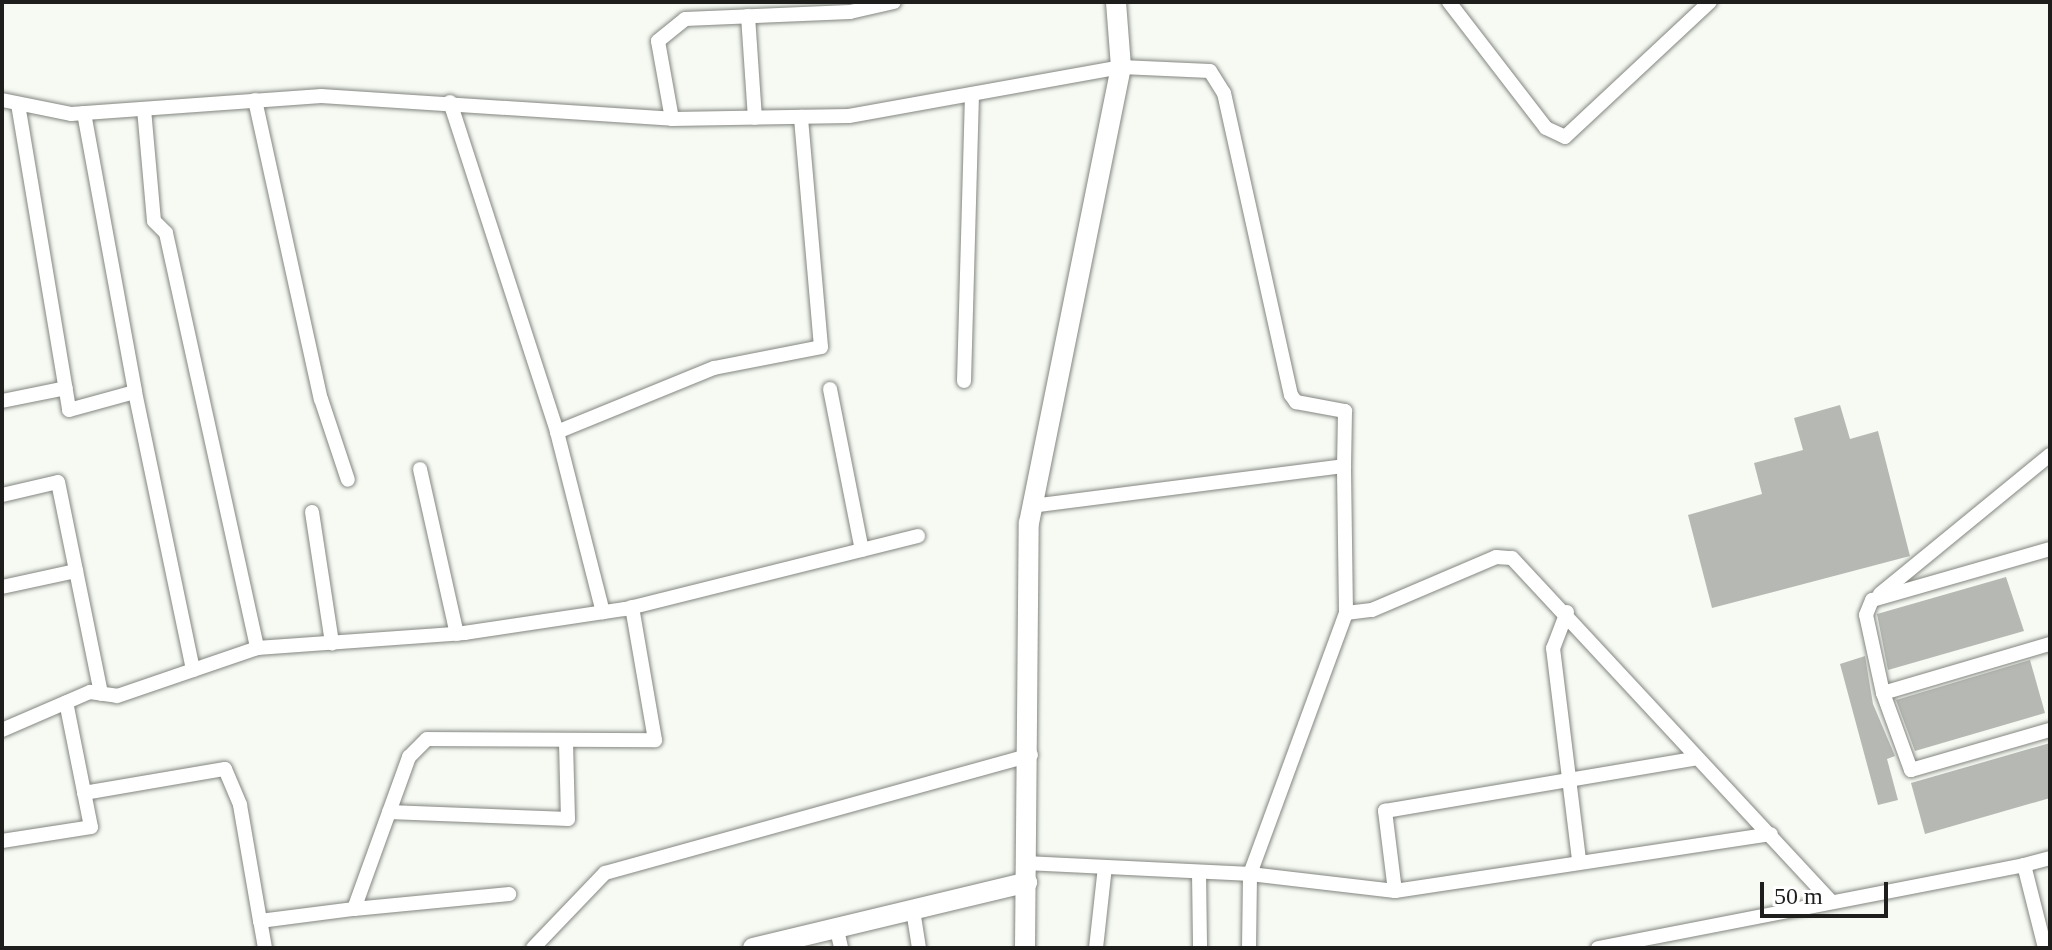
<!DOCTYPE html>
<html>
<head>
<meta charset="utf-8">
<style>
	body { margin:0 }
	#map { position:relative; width:2052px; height:950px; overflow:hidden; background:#f6faf3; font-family:Georgia,serif }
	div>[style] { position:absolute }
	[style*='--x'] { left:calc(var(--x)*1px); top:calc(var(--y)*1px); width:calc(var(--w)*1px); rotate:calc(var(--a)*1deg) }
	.building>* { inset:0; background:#b6b9b3 }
	.roads { filter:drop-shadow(0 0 2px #838680) drop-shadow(0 0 2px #838680) }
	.street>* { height:14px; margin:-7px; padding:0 7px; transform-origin:7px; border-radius:7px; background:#fff }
	.secondary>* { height:20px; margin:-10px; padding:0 10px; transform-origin:10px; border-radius:10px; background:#fff }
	span { translate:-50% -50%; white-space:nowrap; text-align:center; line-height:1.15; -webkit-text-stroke:6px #fff; paint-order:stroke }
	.frame { position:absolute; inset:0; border:4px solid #1e1f1d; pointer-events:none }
	.scale { position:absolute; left:1760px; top:882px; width:128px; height:36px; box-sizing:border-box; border:4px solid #1e1f1d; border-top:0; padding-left:10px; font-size:24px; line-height:28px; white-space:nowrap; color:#1e1f1d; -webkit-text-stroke:6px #fff; paint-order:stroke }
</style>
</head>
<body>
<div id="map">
	<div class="building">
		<div style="clip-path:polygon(1840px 405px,1850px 439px,1878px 431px,1910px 556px,1712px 608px,1688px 515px,1762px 494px,1754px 463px,1803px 450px,1794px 418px)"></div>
		<div style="clip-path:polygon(2006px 577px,2024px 631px,1888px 670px,1877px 614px)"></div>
		<div style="clip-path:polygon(1865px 656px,1873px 704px,1895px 756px,1887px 759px,1898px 800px,1878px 805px,1840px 664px)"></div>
		<div style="clip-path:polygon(2030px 660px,2045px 713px,1915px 751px,1896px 700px)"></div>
		<div style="clip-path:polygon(2050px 743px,2050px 798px,1925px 834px,1911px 783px)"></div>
	</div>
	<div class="roads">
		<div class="street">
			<div style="--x:1449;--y:2;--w:159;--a:52.4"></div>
			<div style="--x:1546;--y:128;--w:21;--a:25"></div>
			<div style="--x:1565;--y:137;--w:198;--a:-43"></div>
			<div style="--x:748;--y:16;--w:102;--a:86.1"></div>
			<div style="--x:2;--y:100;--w:70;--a:11.5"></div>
			<div style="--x:71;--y:114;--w:251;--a:-4.1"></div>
			<div style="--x:321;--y:96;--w:352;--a:3.7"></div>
			<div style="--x:672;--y:119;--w:177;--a:-1"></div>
			<div style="--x:849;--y:116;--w:276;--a:-10.2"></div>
			<div style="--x:1121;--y:67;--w:89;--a:2.6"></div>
			<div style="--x:1210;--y:71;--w:26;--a:58"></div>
			<div style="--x:1224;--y:93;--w:309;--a:77.5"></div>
			<div style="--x:1291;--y:395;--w:9;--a:54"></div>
			<div style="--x:1296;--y:402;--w:50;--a:10.4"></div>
			<div style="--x:1345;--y:411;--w:55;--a:91"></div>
			<div style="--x:255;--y:100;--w:306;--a:77.6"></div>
			<div style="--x:321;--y:399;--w:85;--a:71.6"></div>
			<div style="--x:450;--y:102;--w:347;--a:72"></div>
			<div style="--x:557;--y:432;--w:186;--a:75.7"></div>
			<div style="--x:18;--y:104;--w:310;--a:80.5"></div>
			<div style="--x:69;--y:410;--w:68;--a:-15.3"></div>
			<div style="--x:135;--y:392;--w:284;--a:78.2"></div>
			<div style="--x:144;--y:109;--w:112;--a:84.9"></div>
			<div style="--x:154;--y:221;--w:17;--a:45"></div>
			<div style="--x:166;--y:233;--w:425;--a:77.6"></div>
			<div style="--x:84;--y:113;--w:284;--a:79.6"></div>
			<div style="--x:672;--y:119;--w:79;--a:-100.2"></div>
			<div style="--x:658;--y:41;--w:35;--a:-39"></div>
			<div style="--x:685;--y:19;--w:165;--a:-2.4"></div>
			<div style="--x:850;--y:12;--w:45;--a:-12.8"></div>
			<div style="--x:964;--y:381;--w:287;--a:-88.4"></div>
			<div style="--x:830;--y:389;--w:164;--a:78.8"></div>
			<div style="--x:2;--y:401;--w:65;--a:-11.5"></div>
			<div style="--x:557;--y:432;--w:170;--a:-22.2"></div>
			<div style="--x:714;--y:368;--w:109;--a:-11.1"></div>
			<div style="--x:821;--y:347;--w:231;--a:-95"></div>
			<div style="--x:420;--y:469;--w:169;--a:77.4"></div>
			<div style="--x:2;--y:495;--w:57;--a:-13.1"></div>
			<div style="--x:58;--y:482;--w:216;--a:78.5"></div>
			<div style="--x:312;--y:512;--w:133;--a:81.3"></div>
			<div style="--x:2050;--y:549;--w:185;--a:164"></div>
			<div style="--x:1872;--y:600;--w:16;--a:112"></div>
			<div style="--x:1866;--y:615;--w:80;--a:77.7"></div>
			<div style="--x:1883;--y:693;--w:82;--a:70"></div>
			<div style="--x:1911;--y:770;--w:145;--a:-16.1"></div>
			<div style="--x:2;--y:587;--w:76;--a:-12.2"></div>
			<div style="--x:1880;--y:594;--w:220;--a:-39.3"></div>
			<div style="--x:1567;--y:612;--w:39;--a:111"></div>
			<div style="--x:1553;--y:648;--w:215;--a:83"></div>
			<div style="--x:1346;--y:613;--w:26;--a:-7"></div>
			<div style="--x:1372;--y:610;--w:135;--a:-23.1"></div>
			<div style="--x:1496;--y:557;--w:16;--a:4"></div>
			<div style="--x:1512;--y:558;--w:467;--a:47.1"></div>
			<div style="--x:1883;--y:693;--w:174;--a:-16.4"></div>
			<div style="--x:2;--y:730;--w:96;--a:-23.4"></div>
			<div style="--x:90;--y:692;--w:27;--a:8"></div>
			<div style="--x:117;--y:696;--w:148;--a:-18.9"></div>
			<div style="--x:257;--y:648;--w:208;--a:-4.1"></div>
			<div style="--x:464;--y:633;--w:163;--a:-8.5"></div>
			<div style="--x:625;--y:609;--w:302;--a:-14"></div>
			<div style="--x:84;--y:793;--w:143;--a:-9.7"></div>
			<div style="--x:225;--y:769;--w:39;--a:67"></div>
			<div style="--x:240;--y:805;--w:118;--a:80.2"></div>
			<div style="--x:389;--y:812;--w:179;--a:2.2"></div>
			<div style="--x:568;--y:819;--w:77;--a:-91.5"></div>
			<div style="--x:2;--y:841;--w:90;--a:-8.9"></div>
			<div style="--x:91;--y:827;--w:127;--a:-101.3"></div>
			<div style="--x:1027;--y:863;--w:223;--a:2.8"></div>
			<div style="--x:1250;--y:874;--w:278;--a:-69.8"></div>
			<div style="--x:1346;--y:613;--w:147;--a:-90.8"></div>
			<div style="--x:1344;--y:466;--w:315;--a:172.7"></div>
			<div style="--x:2024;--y:865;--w:27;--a:-15"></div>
			<div style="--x:1199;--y:872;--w:76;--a:89.2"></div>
			<div style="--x:1395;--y:891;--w:81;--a:-97.1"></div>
			<div style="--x:1385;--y:811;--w:313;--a:-9.6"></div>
			<div style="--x:354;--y:909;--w:156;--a:-5.5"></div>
			<div style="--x:913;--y:910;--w:38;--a:81"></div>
			<div style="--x:837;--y:930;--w:18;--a:77"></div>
			<div style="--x:265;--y:948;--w:27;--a:-100"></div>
			<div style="--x:260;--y:921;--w:95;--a:-7.3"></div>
			<div style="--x:354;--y:909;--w:162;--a:-70.1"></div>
			<div style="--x:409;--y:757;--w:25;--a:-45"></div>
			<div style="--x:427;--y:739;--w:228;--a:0.3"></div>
			<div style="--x:655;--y:740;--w:135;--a:-99.8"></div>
			<div style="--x:533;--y:948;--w:104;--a:-46.2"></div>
			<div style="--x:605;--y:873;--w:442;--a:-15.5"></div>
			<div style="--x:1096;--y:948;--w:81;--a:-83.7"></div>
			<div style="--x:1249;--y:948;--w:74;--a:-89.2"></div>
			<div style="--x:1250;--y:874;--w:146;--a:6.7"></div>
			<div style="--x:1395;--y:891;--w:380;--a:-8.6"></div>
			<div style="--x:1598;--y:948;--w:434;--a:-11"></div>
			<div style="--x:2024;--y:865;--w:86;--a:75.8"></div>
		</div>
		<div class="secondary">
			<div style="--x:753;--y:948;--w:282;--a:-13.5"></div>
			<div style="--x:1025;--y:948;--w:425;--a:-89.5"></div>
			<div style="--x:1029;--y:523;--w:465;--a:-78.6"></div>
			<div style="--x:1121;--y:67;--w:65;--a:-94.4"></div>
		</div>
	</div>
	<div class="frame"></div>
	<div class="scale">50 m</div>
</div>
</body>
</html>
